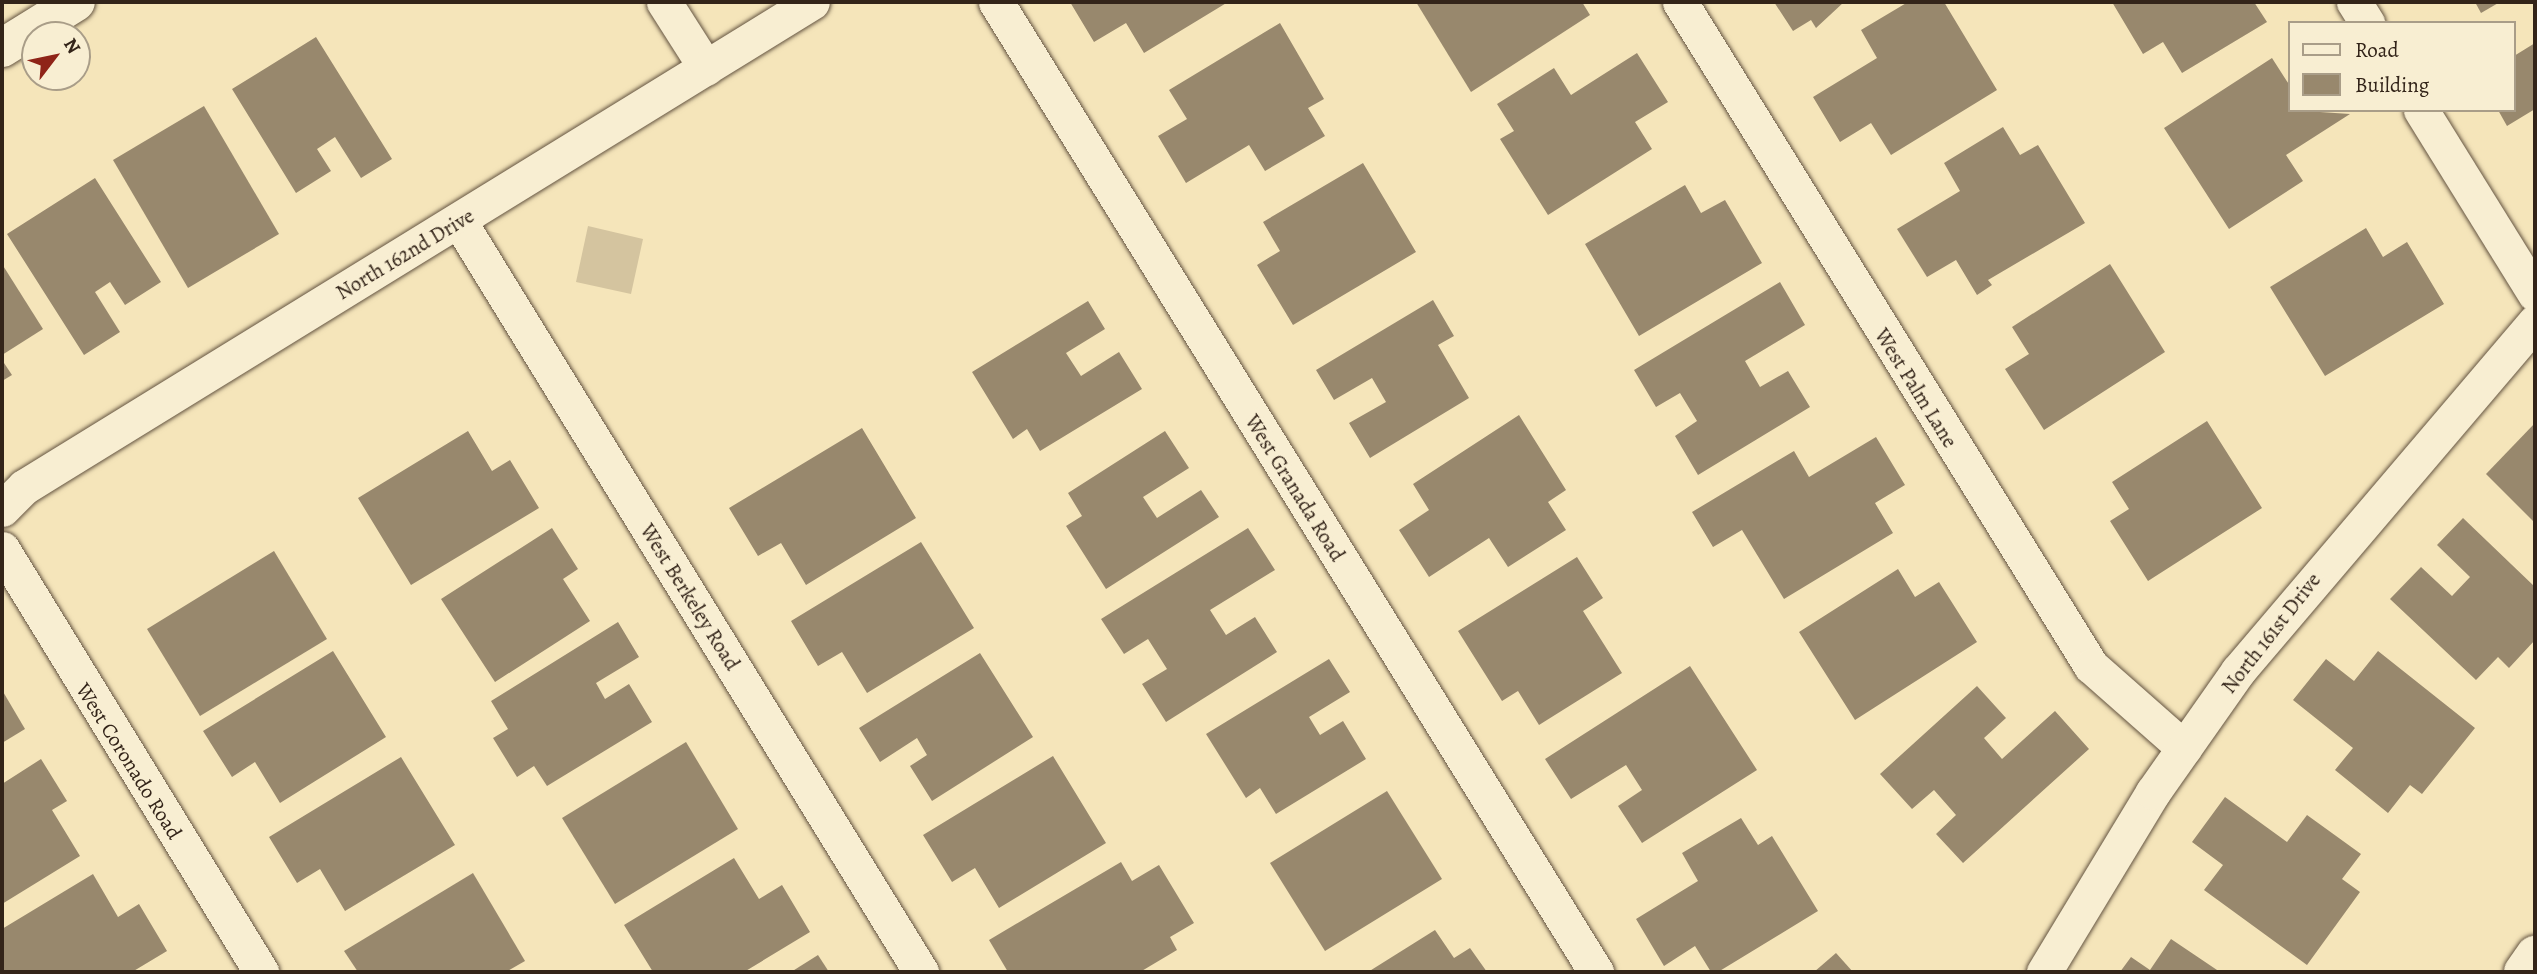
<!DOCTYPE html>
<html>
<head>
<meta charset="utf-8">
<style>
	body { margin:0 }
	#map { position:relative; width:2537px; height:974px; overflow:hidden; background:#f5e5ba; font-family:Alegreya,serif }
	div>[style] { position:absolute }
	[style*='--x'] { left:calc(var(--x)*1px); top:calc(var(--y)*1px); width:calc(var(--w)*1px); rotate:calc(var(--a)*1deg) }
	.green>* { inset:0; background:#d4c49f }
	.building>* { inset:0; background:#98886d }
	.roads { filter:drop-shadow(0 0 2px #645441) drop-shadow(0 0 2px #645441) }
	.street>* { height:35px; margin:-17.5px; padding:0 17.5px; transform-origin:17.5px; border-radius:17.5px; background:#f8eed2 }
	.secondary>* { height:38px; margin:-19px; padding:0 19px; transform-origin:19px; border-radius:19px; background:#f8eed2 }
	span { translate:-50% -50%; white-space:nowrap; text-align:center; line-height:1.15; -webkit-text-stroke:7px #f8eed2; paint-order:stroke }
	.street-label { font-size:21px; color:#332419 }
	.frame { position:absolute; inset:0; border:4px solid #332419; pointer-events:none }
	.legend { position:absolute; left:2288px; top:21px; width:228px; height:91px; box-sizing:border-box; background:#f8eed2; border:2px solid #a99d88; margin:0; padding:9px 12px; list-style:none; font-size:21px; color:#332419 }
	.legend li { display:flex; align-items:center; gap:14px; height:35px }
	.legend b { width:35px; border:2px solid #a99d88 }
	.north { position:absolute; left:21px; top:21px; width:70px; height:70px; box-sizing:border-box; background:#f8eed2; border:2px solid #a99d88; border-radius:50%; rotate:58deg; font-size:19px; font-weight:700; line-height:28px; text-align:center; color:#332419 }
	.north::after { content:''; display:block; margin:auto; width:24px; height:32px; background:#8f2418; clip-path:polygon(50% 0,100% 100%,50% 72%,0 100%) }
</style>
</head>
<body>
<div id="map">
	<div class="green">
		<div style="clip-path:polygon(588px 226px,643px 239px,631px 294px,576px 282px)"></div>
	</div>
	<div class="building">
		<div style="clip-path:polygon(1070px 2px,1228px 2px,1144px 53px,1126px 23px,1094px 42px)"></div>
		<div style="clip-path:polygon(1416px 2px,1582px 2px,1590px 15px,1471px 92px)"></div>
		<div style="clip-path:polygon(1774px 2px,1844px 2px,1816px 28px,1811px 20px,1793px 31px)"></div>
		<div style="clip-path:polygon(1908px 2px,1944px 2px,1997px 90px,1891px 155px,1871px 123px,1840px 142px,1813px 97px,1877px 58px,1861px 30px)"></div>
		<div style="clip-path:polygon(2112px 2px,2254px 2px,2267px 22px,2182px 73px,2163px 42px,2143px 54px)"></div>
		<div style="clip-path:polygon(2475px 2px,2500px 2px,2481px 13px)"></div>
		<div style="clip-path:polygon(1280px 23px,1324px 99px,1308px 108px,1325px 136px,1265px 171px,1249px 145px,1186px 183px,1158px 136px,1187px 119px,1169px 90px)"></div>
		<div style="clip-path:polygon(316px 37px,392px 159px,361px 178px,335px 137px,317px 149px,331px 171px,296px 193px,232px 89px)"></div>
		<div style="clip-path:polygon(2535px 43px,2535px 109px,2507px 126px,2498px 110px,2514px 110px,2514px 56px)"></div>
		<div style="clip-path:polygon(1637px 53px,1668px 102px,1635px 122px,1652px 149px,1548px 215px,1500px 139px,1514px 131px,1497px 104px,1554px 68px,1571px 95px)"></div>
		<div style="clip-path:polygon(2272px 58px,2290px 86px,2290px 110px,2350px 114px,2286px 155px,2303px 181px,2229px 229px,2164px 128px)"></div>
		<div style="clip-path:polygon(204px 106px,279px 234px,188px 288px,113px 160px)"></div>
		<div style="clip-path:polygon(2003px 127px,2020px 155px,2038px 145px,2085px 223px,1988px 280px,1992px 285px,1977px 295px,1956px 260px,1927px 277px,1897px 229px,1960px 191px,1944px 163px)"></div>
		<div style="clip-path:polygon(1363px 163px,1416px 252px,1293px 325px,1257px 265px,1280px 251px,1263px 222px)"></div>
		<div style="clip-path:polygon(95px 178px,161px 282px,125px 305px,110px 282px,95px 292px,120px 332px,84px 355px,7px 234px)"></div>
		<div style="clip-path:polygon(1685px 185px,1701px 213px,1725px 200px,1762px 263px,1639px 336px,1585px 244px)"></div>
		<div style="clip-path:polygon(2366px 228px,2383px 257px,2407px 242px,2444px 304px,2325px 376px,2270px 287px)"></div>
		<div style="clip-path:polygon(2px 264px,43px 329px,2px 355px)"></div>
		<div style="clip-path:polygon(2110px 264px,2165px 352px,2044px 430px,2005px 369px,2029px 354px,2012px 327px)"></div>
		<div style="clip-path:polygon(1780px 282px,1805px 325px,1745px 361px,1760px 387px,1788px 371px,1810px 407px,1698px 475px,1675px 436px,1697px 421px,1680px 393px,1656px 407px,1634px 370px)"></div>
		<div style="clip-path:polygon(1433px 300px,1454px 336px,1438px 345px,1469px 398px,1370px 458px,1349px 423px,1386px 402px,1372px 378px,1334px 400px,1316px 370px)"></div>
		<div style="clip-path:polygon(1088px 301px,1105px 329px,1066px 353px,1081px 376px,1119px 352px,1142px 389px,1040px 451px,1027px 429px,1013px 439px,972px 372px)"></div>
		<div style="clip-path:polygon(2px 360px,12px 375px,2px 381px)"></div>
		<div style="clip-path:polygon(1519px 415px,1566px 490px,1548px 502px,1566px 530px,1508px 567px,1489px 538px,1429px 577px,1399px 530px,1429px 510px,1413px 484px)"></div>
		<div style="clip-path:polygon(2207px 421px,2262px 508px,2148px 581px,2110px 521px,2129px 509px,2112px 482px)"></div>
		<div style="clip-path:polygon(2535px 423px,2535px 523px,2486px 474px)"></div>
		<div style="clip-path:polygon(862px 428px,916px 518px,806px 585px,781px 543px,758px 556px,729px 508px)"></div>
		<div style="clip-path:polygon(468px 431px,492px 471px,510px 460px,539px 508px,411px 585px,358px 498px)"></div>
		<div style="clip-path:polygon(1165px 431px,1189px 468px,1143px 497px,1157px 518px,1201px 490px,1219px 517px,1106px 589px,1066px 526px,1082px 516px,1068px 493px)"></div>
		<div style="clip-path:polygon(1876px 437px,1905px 485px,1875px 503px,1893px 533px,1784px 599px,1742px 530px,1713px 547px,1692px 512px,1794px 451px,1809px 477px)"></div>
		<div style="clip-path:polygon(2463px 518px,2535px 587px,2535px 640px,2509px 668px,2498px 657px,2476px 680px,2390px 599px,2421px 567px,2452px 596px,2470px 577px,2437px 545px)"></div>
		<div style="clip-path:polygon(552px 528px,578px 569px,563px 579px,590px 621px,495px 682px,441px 599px)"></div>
		<div style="clip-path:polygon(1248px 528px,1275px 570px,1210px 610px,1226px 635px,1255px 617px,1277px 652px,1166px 722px,1142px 684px,1167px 669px,1148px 639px,1124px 654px,1101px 619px)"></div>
		<div style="clip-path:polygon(921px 542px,974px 628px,867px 693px,842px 652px,818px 666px,791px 621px)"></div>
		<div style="clip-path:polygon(274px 551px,327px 639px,200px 716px,147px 629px)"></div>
		<div style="clip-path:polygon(1577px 557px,1603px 598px,1583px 611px,1622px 673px,1539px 725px,1518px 691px,1502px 701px,1458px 631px)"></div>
		<div style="clip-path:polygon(1898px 569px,1915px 597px,1939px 582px,1977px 642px,1855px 720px,1799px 632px)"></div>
		<div style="clip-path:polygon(618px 622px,639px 657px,596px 683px,605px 699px,629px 684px,652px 722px,547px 786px,534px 766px,517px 777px,493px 738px,508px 729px,491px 701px)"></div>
		<div style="clip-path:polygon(333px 651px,386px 737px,280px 803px,255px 762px,232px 777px,203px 731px)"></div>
		<div style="clip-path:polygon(2378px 651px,2475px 728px,2422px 794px,2410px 785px,2388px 813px,2335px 770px,2353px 748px,2293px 700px,2326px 659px,2354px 681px)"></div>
		<div style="clip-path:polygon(980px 653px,1033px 737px,932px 801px,910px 766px,927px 755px,917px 738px,880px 762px,859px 728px)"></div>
		<div style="clip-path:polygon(1329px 659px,1350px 692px,1309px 717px,1320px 735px,1343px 721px,1366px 759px,1276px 814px,1260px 788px,1246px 798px,1206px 734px)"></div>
		<div style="clip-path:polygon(1690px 666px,1757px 770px,1642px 843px,1618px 806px,1642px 790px,1626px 765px,1571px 799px,1545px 759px)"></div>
		<div style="clip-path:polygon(1977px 686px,2006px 718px,1984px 738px,2002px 759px,2055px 711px,2089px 749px,1963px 863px,1936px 834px,1956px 815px,1934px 790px,1912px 809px,1880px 774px)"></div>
		<div style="clip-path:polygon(2px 690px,25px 729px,2px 743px)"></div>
		<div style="clip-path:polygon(686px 742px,738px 829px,615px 904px,562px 818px)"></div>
		<div style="clip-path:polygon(1053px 756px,1106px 843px,999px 908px,975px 868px,952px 882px,923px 835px)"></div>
		<div style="clip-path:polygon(401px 757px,455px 845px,345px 911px,320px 869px,297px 883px,269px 837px)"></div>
		<div style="clip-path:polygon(41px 759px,67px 801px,52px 810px,80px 856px,2px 904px,2px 784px)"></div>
		<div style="clip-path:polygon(1387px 791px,1442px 879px,1325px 951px,1270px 863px)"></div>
		<div style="clip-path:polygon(2225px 797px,2287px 842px,2307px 815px,2361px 854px,2342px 879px,2360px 892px,2307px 965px,2204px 890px,2223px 865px,2192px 842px)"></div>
		<div style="clip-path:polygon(1741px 818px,1758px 845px,1772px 836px,1818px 911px,1718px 972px,1711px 972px,1695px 946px,1664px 966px,1636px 919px,1698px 881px,1682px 853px)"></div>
		<div style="clip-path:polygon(734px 858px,759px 899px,782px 885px,810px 932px,744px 972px,653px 972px,624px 925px)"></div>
		<div style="clip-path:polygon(1121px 862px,1132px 881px,1159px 865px,1194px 923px,1170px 937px,1177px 950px,1140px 972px,1008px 972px,989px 940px)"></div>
		<div style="clip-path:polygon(473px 873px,525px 961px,506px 972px,358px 972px,344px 951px)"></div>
		<div style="clip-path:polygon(93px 874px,118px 917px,139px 904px,167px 951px,132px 972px,2px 972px,2px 929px)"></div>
		<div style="clip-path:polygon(1435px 930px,1454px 958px,1470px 948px,1487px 972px,1368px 972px)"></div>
		<div style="clip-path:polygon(2171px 939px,2220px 972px,2120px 972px,2131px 957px,2150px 970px)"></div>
		<div style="clip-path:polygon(1836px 953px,1853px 972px,1814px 972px)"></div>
		<div style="clip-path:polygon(818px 955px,829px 972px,791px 972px)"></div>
	</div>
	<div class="roads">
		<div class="street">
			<div style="--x:664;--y:2;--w:78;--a:57.5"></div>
			<div style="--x:996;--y:2;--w:1141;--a:58.26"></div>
			<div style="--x:1680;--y:2;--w:781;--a:58.24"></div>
			<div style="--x:2091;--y:666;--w:124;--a:41.4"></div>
			<div style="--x:2354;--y:2;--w:25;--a:58"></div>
			<div style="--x:2421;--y:110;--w:216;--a:58.2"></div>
			<div style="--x:459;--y:221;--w:882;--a:58.4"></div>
			<div style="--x:2;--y:509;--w:31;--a:-45"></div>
			<div style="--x:24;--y:487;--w:925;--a:-31.61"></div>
			<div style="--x:2;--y:549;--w:496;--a:58.5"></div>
			<div style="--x:2044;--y:972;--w:210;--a:-58.8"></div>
			<div style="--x:2153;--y:792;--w:148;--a:-54.9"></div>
			<div style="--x:2238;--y:671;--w:458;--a:-49.6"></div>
		</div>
		<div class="secondary">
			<div style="--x:2;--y:48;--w:87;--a:-31.9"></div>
			<div style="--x:2523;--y:972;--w:21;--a:-55"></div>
		</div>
	</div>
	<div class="street-label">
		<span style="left:405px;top:254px;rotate:-31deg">North 162nd Drive</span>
		<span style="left:1916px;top:388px;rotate:58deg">West Palm Lane</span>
		<span style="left:1295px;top:488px;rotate:58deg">West Granada Road</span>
		<span style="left:690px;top:597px;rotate:58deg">West Berkeley Road</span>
		<span style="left:2271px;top:633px;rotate:-52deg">North 161st Drive</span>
		<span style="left:129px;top:761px;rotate:58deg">West Coronado Road</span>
	</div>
	<div class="frame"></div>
	<ul class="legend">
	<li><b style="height:9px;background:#f8eed2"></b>Road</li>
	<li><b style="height:19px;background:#98886d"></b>Building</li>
	</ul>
	<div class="north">N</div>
</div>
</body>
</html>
